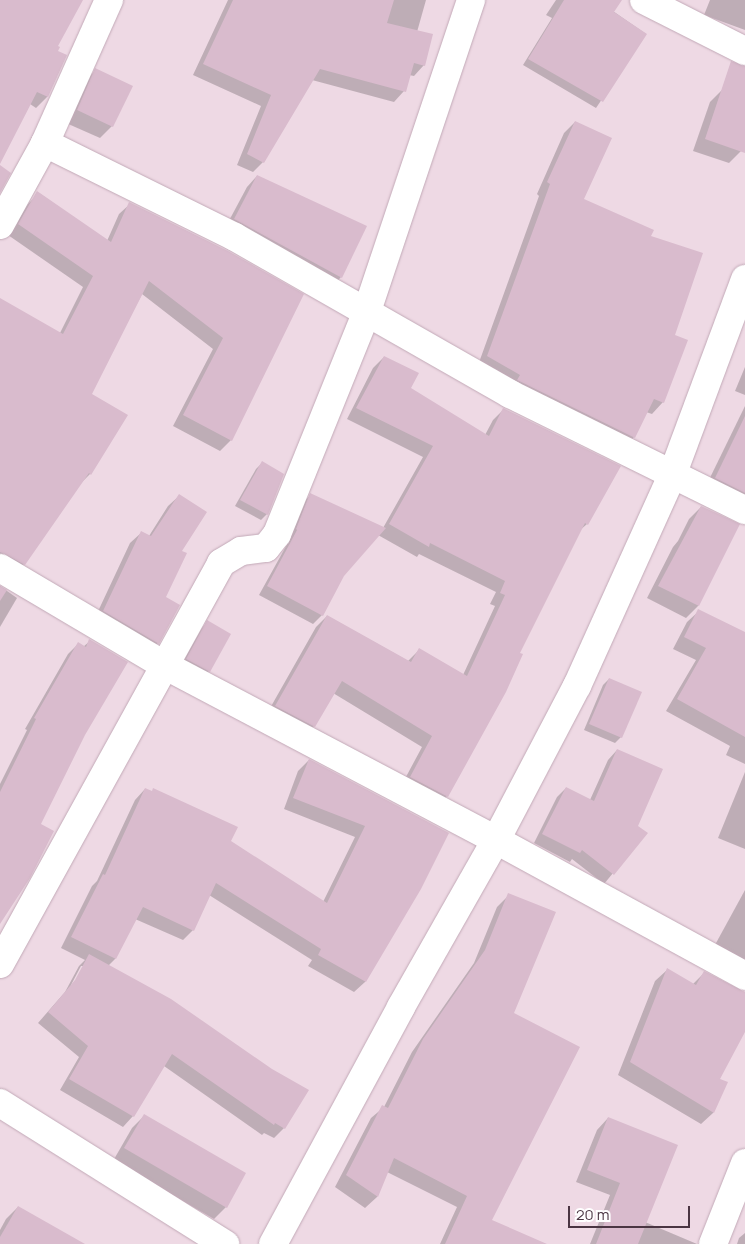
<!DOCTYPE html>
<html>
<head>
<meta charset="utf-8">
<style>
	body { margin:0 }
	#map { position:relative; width:745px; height:1244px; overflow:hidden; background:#f6e8ef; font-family:Manrope,sans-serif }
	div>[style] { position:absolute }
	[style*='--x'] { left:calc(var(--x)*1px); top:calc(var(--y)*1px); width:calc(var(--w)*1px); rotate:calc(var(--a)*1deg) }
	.residential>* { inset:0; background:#eed9e4 }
	.shadow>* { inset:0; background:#0003 }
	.building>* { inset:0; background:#d9bbcd }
	.roads { filter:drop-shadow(0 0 1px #c2a9b7) drop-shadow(0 0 1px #c2a9b7) }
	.minor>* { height:28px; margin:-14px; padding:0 14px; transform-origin:14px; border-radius:14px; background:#fff }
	span { translate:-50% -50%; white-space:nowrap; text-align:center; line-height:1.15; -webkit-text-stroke:4px #fff; paint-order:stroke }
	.scale { position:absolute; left:568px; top:1206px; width:122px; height:22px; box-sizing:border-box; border:2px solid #4a3542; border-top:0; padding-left:6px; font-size:15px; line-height:18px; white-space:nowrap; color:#4a3542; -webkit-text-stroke:4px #fff; paint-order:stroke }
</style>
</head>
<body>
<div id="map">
	<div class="residential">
		<div style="clip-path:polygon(0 0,745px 0,745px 1244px,0 1244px)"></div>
	</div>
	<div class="shadow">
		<div style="clip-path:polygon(0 0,70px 0,56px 52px,65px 56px,47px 97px,36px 108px,30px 104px,0 161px)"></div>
		<div style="clip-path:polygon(228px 0,426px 0,417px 32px,424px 65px,414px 76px,409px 75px,404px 91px,394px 102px,312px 80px,263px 162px,253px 172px,237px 165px,261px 106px,193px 75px)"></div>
		<div style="clip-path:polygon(556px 0,597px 0,646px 34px,596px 108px,523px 65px,552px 18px,546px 15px)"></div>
		<div style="clip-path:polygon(710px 0,745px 0,745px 30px,704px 15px)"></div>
		<div style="clip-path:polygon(96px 70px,112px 126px,100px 138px,66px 123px,84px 82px)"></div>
		<div style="clip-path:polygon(722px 90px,745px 97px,745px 138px,741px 151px,729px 163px,693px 151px,710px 102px)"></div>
		<div style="clip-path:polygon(575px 122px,582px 200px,674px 336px,663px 402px,652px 414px,646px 412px,634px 437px,623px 449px,477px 368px,539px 196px,537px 194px,564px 133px)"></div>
		<div style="clip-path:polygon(257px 176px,341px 277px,331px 288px,224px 230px,247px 187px)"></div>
		<div style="clip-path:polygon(39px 193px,107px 241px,119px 214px,130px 204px,227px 252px,231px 440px,220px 451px,173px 426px,213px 349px,142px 294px,90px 394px,90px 474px,79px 485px,24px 564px,13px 575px,0 568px,0 309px,60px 333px,83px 287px,8px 235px,28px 204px)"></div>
		<div style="clip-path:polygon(384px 357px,409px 389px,485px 435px,493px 420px,503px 410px,587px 524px,578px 532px,447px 796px,436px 807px,400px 788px,422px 747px,333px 693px,314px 726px,303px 737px,265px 717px,316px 627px,327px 616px,408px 661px,419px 650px,463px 675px,495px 606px,490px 604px,496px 592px,419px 554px,417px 557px,378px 535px,343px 575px,322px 615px,313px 624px,259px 595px,290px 539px,302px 503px,311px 495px,383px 528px,423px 457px,347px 419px,373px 368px)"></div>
		<div style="clip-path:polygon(745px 367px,745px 395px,735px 391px)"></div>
		<div style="clip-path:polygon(745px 406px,745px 503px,704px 490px)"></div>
		<div style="clip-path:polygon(262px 463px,267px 514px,261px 520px,235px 506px,256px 469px)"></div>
		<div style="clip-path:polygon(179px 496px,180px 551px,164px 597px,158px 643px,147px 654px,93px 622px,130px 543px,141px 533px,149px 536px,168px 506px)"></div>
		<div style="clip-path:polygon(701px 507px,738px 525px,698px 606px,686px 618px,647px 598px,673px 547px,678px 541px,689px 519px)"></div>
		<div style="clip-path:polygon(0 586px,17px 598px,0 627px)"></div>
		<div style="clip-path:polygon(699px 611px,745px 634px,745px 764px,726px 755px,730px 746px,666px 711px,696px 660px,673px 649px,687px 622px)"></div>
		<div style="clip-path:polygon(208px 622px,209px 671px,203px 677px,181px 665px,202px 628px)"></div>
		<div style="clip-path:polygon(90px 641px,84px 735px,39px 824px,0 923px,0 784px,27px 730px,25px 729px,68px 654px,78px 644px,83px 647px)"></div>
		<div style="clip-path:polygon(609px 679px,621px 737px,615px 743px,584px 730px,603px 685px)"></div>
		<div style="clip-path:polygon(617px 750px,637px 826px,646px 833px,604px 884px,572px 859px,570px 862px,534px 843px,557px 797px,566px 788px,590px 800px,608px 760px)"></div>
		<div style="clip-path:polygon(evenodd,309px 760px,420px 888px,365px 982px,354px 992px,308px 966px,312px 960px,209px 895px,193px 930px,183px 940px,135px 919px,115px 959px,108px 966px,284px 1128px,274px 1138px,264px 1133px,262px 1135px,164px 1066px,133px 1116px,123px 1127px,60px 1090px,79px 1057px,38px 1023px,65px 992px,79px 966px,85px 960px,61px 948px,92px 886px,97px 881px,135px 800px,145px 789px,323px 902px,355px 837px,284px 809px,298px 771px,309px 760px,81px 966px,84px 966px,73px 986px,71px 985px,81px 966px)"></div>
		<div style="clip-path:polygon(745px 772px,745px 849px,718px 838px)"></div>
		<div style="clip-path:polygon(745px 890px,745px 975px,710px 954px)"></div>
		<div style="clip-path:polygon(509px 895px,513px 1014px,491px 1220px,491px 1244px,440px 1244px,457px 1207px,387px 1172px,377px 1197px,365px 1208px,335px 1187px,371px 1118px,384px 1107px,412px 1052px,474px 963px,497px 907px)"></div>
		<div style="clip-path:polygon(667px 970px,692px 985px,704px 973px,745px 1029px,718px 1079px,726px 1083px,713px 1113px,701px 1124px,618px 1075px,655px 981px)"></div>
		<div style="clip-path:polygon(144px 1116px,226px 1207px,214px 1219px,113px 1161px,132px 1128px)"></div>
		<div style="clip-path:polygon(608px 1118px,645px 1222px,697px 1244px,590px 1244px,610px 1195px,576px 1182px,597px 1130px)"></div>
		<div style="clip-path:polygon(18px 1207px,42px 1244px,0 1244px,0 1230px,6px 1219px)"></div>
		<div style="clip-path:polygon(745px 1233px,745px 1244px,737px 1244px,739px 1238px)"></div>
	</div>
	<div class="building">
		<div style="clip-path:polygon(0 0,83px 0,58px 46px,60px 47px,58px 51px,67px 55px,48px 97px,37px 92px,0 164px)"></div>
		<div style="clip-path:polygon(233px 0,394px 0,387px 23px,433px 34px,425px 66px,414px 63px,406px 92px,320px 69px,264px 163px,247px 154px,271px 95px,203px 64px)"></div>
		<div style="clip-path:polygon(564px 0,622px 0,614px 12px,647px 34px,603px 102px,528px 59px)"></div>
		<div style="clip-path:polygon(731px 61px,745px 66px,745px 153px,705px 139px)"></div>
		<div style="clip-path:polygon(95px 68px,133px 86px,113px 127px,77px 110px)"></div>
		<div style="clip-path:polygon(575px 121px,612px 138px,584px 199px,654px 230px,651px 236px,703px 253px,675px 335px,688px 340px,664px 403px,654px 399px,635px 438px,517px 380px,520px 375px,487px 356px,550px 184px,547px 182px)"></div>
		<div style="clip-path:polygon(0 165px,11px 173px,0 193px)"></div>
		<div style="clip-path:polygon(257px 175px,367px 226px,342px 278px,234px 219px)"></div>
		<div style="clip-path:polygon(37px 191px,111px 242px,129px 202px,228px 251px,304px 294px,232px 441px,183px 415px,223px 338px,149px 281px,92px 394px,128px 415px,91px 475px,89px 473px,25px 565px,0 552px,0 298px,63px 334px,93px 276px,18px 224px)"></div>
		<div style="clip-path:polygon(384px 356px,419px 373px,411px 388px,489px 436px,503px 408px,621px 466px,588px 525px,585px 523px,520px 653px,523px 654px,506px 692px,448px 797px,410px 777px,432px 736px,342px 681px,315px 727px,275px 706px,327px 615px,411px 662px,419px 648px,467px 676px,505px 595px,500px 593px,505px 581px,430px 543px,429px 547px,389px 524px,433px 446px,356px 408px)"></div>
		<div style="clip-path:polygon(745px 416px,745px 493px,715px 478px)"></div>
		<div style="clip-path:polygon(262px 461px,284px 474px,268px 515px,240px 500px)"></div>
		<div style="clip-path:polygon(310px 493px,386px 528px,344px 576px,323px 616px,267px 586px,297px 530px,296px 529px)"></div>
		<div style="clip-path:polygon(179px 494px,207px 512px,182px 551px,187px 553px,166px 597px,180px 605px,159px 644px,103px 611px,141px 531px,151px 536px)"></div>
		<div style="clip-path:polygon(701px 506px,740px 524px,699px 606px,658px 586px)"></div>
		<div style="clip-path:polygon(0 586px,7px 590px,0 601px)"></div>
		<div style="clip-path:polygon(698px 609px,745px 632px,745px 737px,677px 699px,706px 648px,684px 637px)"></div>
		<div style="clip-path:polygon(207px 620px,231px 634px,210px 672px,186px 659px)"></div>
		<div style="clip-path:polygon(89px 639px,128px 662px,85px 735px,41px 824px,54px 831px,30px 878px,0 924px,0 792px,36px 719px,34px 718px,78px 642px,86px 647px)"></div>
		<div style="clip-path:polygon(609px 678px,642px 692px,622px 738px,589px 724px)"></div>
		<div style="clip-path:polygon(617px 749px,663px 769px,638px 826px,648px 833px,614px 875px,582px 850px,580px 853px,542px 834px,566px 787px,594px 801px)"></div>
		<div style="clip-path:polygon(309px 759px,449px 833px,421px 889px,366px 982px,318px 955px,321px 949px,216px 883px,194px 931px,143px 907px,116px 959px,71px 937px,103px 874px,105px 875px,145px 788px,152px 791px,153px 788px,238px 827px,231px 841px,327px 903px,365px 826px,293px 798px)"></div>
		<div style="clip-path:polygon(508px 893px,556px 912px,514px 1013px,580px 1047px,492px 1220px,547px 1244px,445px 1244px,467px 1196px,394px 1158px,378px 1197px,346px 1175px,382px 1105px,388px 1108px,423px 1039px,485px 950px)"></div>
		<div style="clip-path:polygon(89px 954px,171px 999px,272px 1069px,309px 1090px,285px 1129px,275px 1123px,274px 1125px,172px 1054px,134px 1117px,69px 1079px,88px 1046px,48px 1012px,75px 980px)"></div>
		<div style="clip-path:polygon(667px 968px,696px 985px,704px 971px,745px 992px,745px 1032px,720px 1079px,728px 1082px,714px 1113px,630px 1062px)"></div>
		<div style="clip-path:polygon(144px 1114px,246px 1173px,227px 1208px,124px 1148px)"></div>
		<div style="clip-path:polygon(608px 1117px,678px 1145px,638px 1244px,596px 1244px,620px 1183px,587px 1170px)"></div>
		<div style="clip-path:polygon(18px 1206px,85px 1244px,0 1244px,0 1237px)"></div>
	</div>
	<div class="roads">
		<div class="minor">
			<div style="--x:644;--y:0;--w:113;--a:26.8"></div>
			<div style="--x:45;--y:143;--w:212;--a:26.3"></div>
			<div style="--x:235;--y:237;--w:317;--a:29.7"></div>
			<div style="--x:510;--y:394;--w:262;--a:26.3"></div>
			<div style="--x:0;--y:225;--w:94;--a:-61.2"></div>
			<div style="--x:45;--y:143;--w:157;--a:-65.9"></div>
			<div style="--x:0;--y:568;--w:191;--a:30.6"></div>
			<div style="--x:164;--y:665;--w:375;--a:27.8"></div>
			<div style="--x:496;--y:840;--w:284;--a:28.6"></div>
			<div style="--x:0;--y:964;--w:458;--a:-61.1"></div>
			<div style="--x:221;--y:563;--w:23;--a:-31"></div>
			<div style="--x:241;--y:551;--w:25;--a:-7"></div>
			<div style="--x:266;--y:548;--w:18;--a:-52"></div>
			<div style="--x:277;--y:534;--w:240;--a:-68"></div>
			<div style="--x:367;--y:311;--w:328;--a:-71.5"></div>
			<div style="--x:0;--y:1103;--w:266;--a:32.1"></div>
			<div style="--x:273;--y:1244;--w:269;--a:-61.6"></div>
			<div style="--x:401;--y:1007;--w:192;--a:-60.4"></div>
			<div style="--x:496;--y:840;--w:174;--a:-62.3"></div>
			<div style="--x:577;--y:686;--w:234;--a:-65.7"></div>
			<div style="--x:673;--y:473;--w:207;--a:-69.6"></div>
			<div style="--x:713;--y:1244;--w:87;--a:-68.4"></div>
		</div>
	</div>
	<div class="scale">20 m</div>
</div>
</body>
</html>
